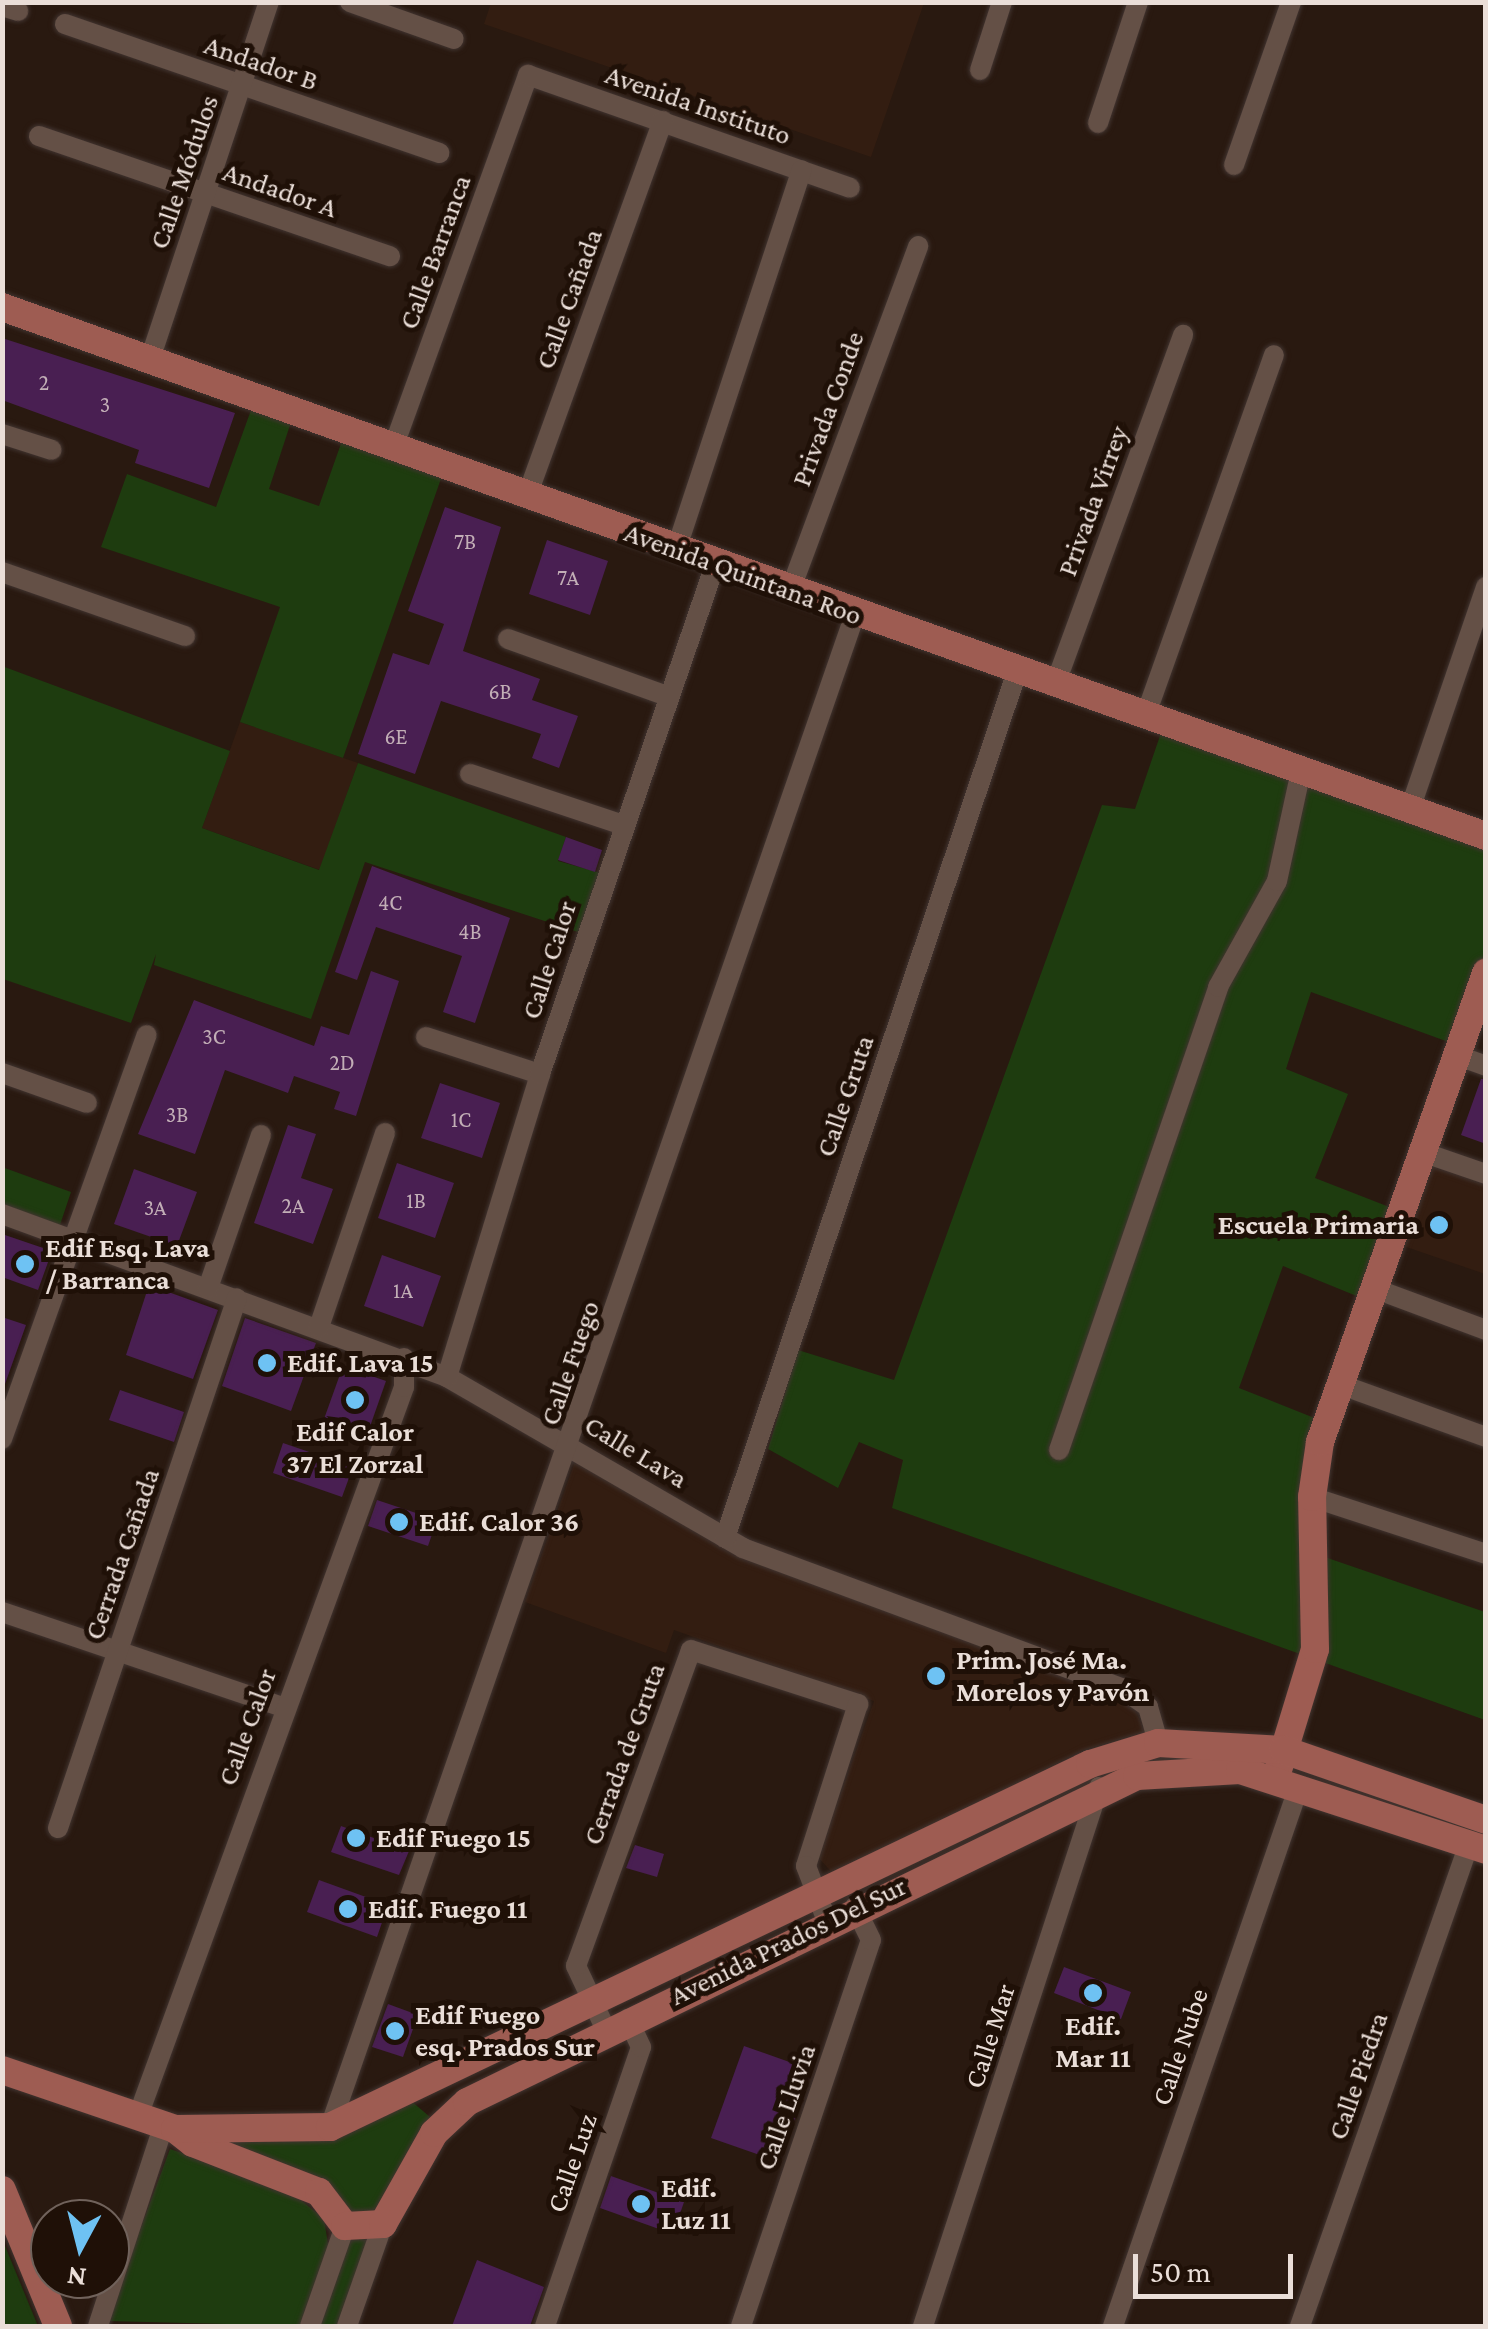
<!DOCTYPE html>
<html>
<head>
<meta charset="utf-8">
<style>
	body { margin:0 }
	#map { position:relative; width:1488px; height:2329px; overflow:hidden; background:#291910; font-family:"Crimson Pro",serif }
	div>[style] { position:absolute }
	[style*='--x'] { left:calc(var(--x)*1px); top:calc(var(--y)*1px); width:calc(var(--w)*1px); rotate:calc(var(--a)*1deg) }
	.built>* { inset:0; background:#331d11 }
	.green>* { inset:0; background:#1e3c0f }
	.building>* { inset:0; background:#491f52 }
	.roads { filter:drop-shadow(0 0 2px #413430) drop-shadow(0 0 2px #413430) }
	.minor>* { height:20px; margin:-10px; padding:0 10px; transform-origin:10px; border-radius:10px; background:#645046 }
	.major>* { height:28px; margin:-14px; padding:0 14px; transform-origin:14px; border-radius:14px; background:#9e5c52 }
	.dots>* { width:28px; height:28px; translate:-50% -50%; box-sizing:border-box; border:5px solid #1f1007; border-radius:50% }
	span { translate:-50% -50%; white-space:nowrap; text-align:center; line-height:1.15; -webkit-text-stroke:10px #1f1007; paint-order:stroke }
	.number-label { font-size:22px; color:#c2aeb6 }
	.number-label span { -webkit-text-stroke-width:0 }
	.street-label { font-size:28px; color:#eaded8 }
	.poi-label { font-size:28px; color:#eaded8; font-weight:700 }
	.right { translate:-100% -50%; text-align:right }
	.left { translate:0 -50%; text-align:left }
	.frame { position:absolute; inset:0; border:5px solid #eaded8; pointer-events:none }
	.north { position:absolute; left:30px; top:2199px; width:100px; height:100px; box-sizing:border-box; background:#1f1007; border:2px solid #70625b; border-radius:50%; rotate:187deg; font-size:28px; font-weight:700; line-height:40px; text-align:center; color:#eaded8 }
	.north::after { content:''; display:block; margin:auto; width:35px; height:45px; background:#6ec2f3; clip-path:polygon(50% 0,100% 100%,50% 72%,0 100%) }
	.scale { position:absolute; left:1133px; top:2254px; width:160px; height:45px; box-sizing:border-box; border:5px solid #eaded8; border-top:0; padding-left:12px; font-size:30px; line-height:35px; white-space:nowrap; color:#eaded8; -webkit-text-stroke:8px #1f1007; paint-order:stroke }
</style>
</head>
<body>
<div id="map">
	<div class="built">
		<div style="clip-path:polygon(491px 3px,491px 2px,924px 3px,871px 157px,484px 24px)"></div>
		<div style="clip-path:polygon(240px 722px,358px 763px,320px 870px,202px 828px)"></div>
		<div style="clip-path:polygon(1416px 1157px,1485px 1181px,1485px 1274px,1386px 1240px)"></div>
		<div style="clip-path:polygon(577px 1456px,732px 1549px,1130px 1699px,1145px 1732px,1083px 1750px,835px 1876px,818px 1857px,874px 1701px,674px 1630px,666px 1653px,525px 1602px)"></div>
	</div>
	<div class="green">
		<div style="clip-path:polygon(255px 399px,294px 413px,269px 489px,319px 506px,344px 435px,443px 473px,343px 758px,240px 722px,280px 607px,101px 547px,127px 474px,216px 507px)"></div>
		<div style="clip-path:polygon(2px 666px,230px 751px,202px 828px,319px 870px,358px 763px,566px 837px,558px 861px,601px 873px,581px 933px,365px 862px,311px 1019px,154px 965px,156px 954px,131px 1023px,3px 979px)"></div>
		<div style="clip-path:polygon(1164px 724px,1485px 826px,1485px 973px,1454px 1044px,1311px 992px,1286px 1069px,1348px 1094px,1315px 1178px,1397px 1210px,1364px 1299px,1283px 1266px,1239px 1388px,1322px 1421px,1313px 1553px,1485px 1612px,1485px 1720px,892px 1508px,903px 1460px,859px 1442px,838px 1488px,768px 1449px,798px 1350px,894px 1380px,1102px 805px,1135px 809px)"></div>
		<div style="clip-path:polygon(2px 1167px,71px 1192px,57px 1234px,3px 1215px)"></div>
		<div style="clip-path:polygon(403px 2094px,430px 2117px,381px 2222px,346px 2222px,194px 2125px,286px 2135px)"></div>
		<div style="clip-path:polygon(170px 2149px,285px 2187px,324px 2219px,329px 2250px,304px 2326px,106px 2321px)"></div>
		<div style="clip-path:polygon(379px 2227px,345px 2326px,314px 2326px,347px 2230px)"></div>
		<div style="clip-path:polygon(3px 2241px,38px 2326px,3px 2326px)"></div>
	</div>
	<div class="building">
		<div style="clip-path:polygon(2px 338px,235px 413px,209px 488px,135px 463px,139px 450px,2px 400px)"></div>
		<div style="clip-path:polygon(445px 507px,501px 527px,463px 651px,540px 679px,532px 700px,578px 716px,559px 768px,532px 758px,541px 734px,441px 701px,415px 774px,358px 754px,393px 653px,429px 665px,444px 624px,408px 611px)"></div>
		<div style="clip-path:polygon(547px 540px,608px 561px,590px 615px,529px 594px)"></div>
		<div style="clip-path:polygon(566px 837px,602px 850px,595px 872px,558px 860px)"></div>
		<div style="clip-path:polygon(372px 866px,510px 918px,475px 1023px,443px 1012px,462px 956px,376px 927px,357px 980px,335px 972px)"></div>
		<div style="clip-path:polygon(371px 971px,399px 981px,356px 1116px,334px 1109px,340px 1092px,294px 1076px,288px 1093px,225px 1070px,195px 1154px,138px 1134px,194px 1000px,314px 1046px,321px 1026px,349px 1035px)"></div>
		<div style="clip-path:polygon(1481px 1079px,1486px 1079px,1486px 1144px,1461px 1135px)"></div>
		<div style="clip-path:polygon(440px 1083px,500px 1103px,482px 1158px,421px 1138px)"></div>
		<div style="clip-path:polygon(288px 1125px,316px 1134px,301px 1178px,333px 1189px,313px 1244px,254px 1223px)"></div>
		<div style="clip-path:polygon(397px 1163px,454px 1183px,435px 1238px,378px 1218px)"></div>
		<div style="clip-path:polygon(134px 1169px,197px 1192px,177px 1246px,114px 1224px)"></div>
		<div style="clip-path:polygon(2px 1234px,52px 1251px,38px 1290px,2px 1277px)"></div>
		<div style="clip-path:polygon(382px 1255px,441px 1276px,423px 1327px,364px 1306px)"></div>
		<div style="clip-path:polygon(149px 1285px,218px 1310px,193px 1379px,126px 1355px)"></div>
		<div style="clip-path:polygon(2px 1317px,26px 1325px,5px 1384px,2px 1383px)"></div>
		<div style="clip-path:polygon(245px 1318px,316px 1343px,291px 1411px,222px 1386px)"></div>
		<div style="clip-path:polygon(343px 1366px,386px 1381px,367px 1435px,324px 1419px)"></div>
		<div style="clip-path:polygon(120px 1390px,184px 1412px,174px 1442px,109px 1420px)"></div>
		<div style="clip-path:polygon(283px 1443px,353px 1467px,342px 1497px,273px 1473px)"></div>
		<div style="clip-path:polygon(377px 1500px,437px 1520px,428px 1546px,368px 1526px)"></div>
		<div style="clip-path:polygon(341px 1826px,409px 1851px,399px 1875px,331px 1852px)"></div>
		<div style="clip-path:polygon(635px 1845px,664px 1854px,657px 1877px,626px 1868px)"></div>
		<div style="clip-path:polygon(319px 1880px,388px 1905px,377px 1937px,307px 1912px)"></div>
		<div style="clip-path:polygon(1064px 1967px,1131px 1992px,1121px 2019px,1054px 1993px)"></div>
		<div style="clip-path:polygon(388px 2004px,418px 2015px,403px 2057px,372px 2047px)"></div>
		<div style="clip-path:polygon(744px 2046px,812px 2070px,780px 2162px,711px 2138px)"></div>
		<div style="clip-path:polygon(611px 2176px,684px 2202px,673px 2234px,600px 2208px)"></div>
		<div style="clip-path:polygon(477px 2260px,544px 2287px,530px 2326px,452px 2326px)"></div>
	</div>
	<div class="roads">
		<div class="minor">
			<div style="--x:350;--y:2;--w:110;--a:19.6"></div>
			<div style="--x:2;--y:6;--w:17;--a:17"></div>
			<div style="--x:65;--y:24;--w:396;--a:19"></div>
			<div style="--x:980;--y:70;--w:71;--a:-72.1"></div>
			<div style="--x:1098;--y:123;--w:127;--a:-71.7"></div>
			<div style="--x:39;--y:136;--w:371;--a:18.9"></div>
			<div style="--x:1234;--y:165;--w:173;--a:-70.7"></div>
			<div style="--x:150;--y:359;--w:376;--a:-71.6"></div>
			<div style="--x:2;--y:434;--w:52;--a:17.7"></div>
			<div style="--x:393;--y:448;--w:397;--a:-70.1"></div>
			<div style="--x:528;--y:75;--w:341;--a:19.3"></div>
			<div style="--x:527;--y:496;--w:399;--a:-70.1"></div>
			<div style="--x:676;--y:550;--w:400;--a:-71.7"></div>
			<div style="--x:2;--y:572;--w:194;--a:19.3"></div>
			<div style="--x:790;--y:591;--w:368;--a:-69.6"></div>
			<div style="--x:508;--y:639;--w:169;--a:19.7"></div>
			<div style="--x:1055;--y:685;--w:373;--a:-69.9"></div>
			<div style="--x:1145;--y:717;--w:384;--a:-70.4"></div>
			<div style="--x:470;--y:774;--w:161;--a:18.4"></div>
			<div style="--x:1410;--y:809;--w:235;--a:-71.1"></div>
			<div style="--x:426;--y:1037;--w:120;--a:18"></div>
			<div style="--x:1456;--y:1055;--w:32;--a:20"></div>
			<div style="--x:2;--y:1073;--w:90;--a:19.4"></div>
			<div style="--x:1422;--y:1152;--w:68;--a:19"></div>
			<div style="--x:2;--y:1214;--w:474;--a:20.1"></div>
			<div style="--x:447;--y:1377;--w:342;--a:30"></div>
			<div style="--x:743;--y:1548;--w:403;--a:20.3"></div>
			<div style="--x:1121;--y:1688;--w:33;--a:35"></div>
			<div style="--x:1148;--y:1707;--w:37;--a:74"></div>
			<div style="--x:208;--y:1288;--w:162;--a:-70.9"></div>
			<div style="--x:1373;--y:1288;--w:121;--a:20.4"></div>
			<div style="--x:319;--y:1327;--w:205;--a:-71.2"></div>
			<div style="--x:447;--y:1377;--w:317;--a:-72.9"></div>
			<div style="--x:540;--y:1074;--w:538;--a:-71.03"></div>
			<div style="--x:1339;--y:1384;--w:156;--a:19.8"></div>
			<div style="--x:2;--y:1439;--w:429;--a:-70.3"></div>
			<div style="--x:1059;--y:1450;--w:490;--a:-71"></div>
			<div style="--x:1218;--y:987;--w:121;--a:-60.9"></div>
			<div style="--x:1277;--y:881;--w:113;--a:-77.7"></div>
			<div style="--x:1312;--y:1497;--w:183;--a:18.1"></div>
			<div style="--x:725;--y:1538;--w:914;--a:-71.37"></div>
			<div style="--x:2;--y:1612;--w:296;--a:18.7"></div>
			<div style="--x:58;--y:1828;--w:559;--a:-71.34"></div>
			<div style="--x:606;--y:2030;--w:71;--a:-115.1"></div>
			<div style="--x:576;--y:1966;--w:336;--a:-70"></div>
			<div style="--x:691;--y:1650;--w:176;--a:17.9"></div>
			<div style="--x:858;--y:1704;--w:170;--a:107.8"></div>
			<div style="--x:806;--y:1866;--w:59;--a:69.1"></div>
			<div style="--x:138;--y:2116;--w:776;--a:-69.95"></div>
			<div style="--x:404;--y:1387;--w:29;--a:-90"></div>
			<div style="--x:330;--y:2127;--w:1601;--a:-70.86"></div>
			<div style="--x:98;--y:2326;--w:213;--a:-71.9"></div>
			<div style="--x:310;--y:2326;--w:106;--a:-70.7"></div>
			<div style="--x:347;--y:2326;--w:108;--a:-70.6"></div>
			<div style="--x:545;--y:2326;--w:295;--a:-71"></div>
			<div style="--x:641;--y:2047;--w:31;--a:-115"></div>
			<div style="--x:741;--y:2326;--w:407;--a:-71.4"></div>
			<div style="--x:871;--y:1940;--w:37;--a:-116"></div>
			<div style="--x:923;--y:2326;--w:567;--a:-71.92"></div>
			<div style="--x:1113;--y:2326;--w:571;--a:-70.99"></div>
			<div style="--x:1300;--y:2326;--w:511;--a:-70.68"></div>
		</div>
		<div class="major">
			<div style="--x:2;--y:307;--w:1575;--a:19.62"></div>
			<div style="--x:1279;--y:1767;--w:123;--a:-73"></div>
			<div style="--x:1315;--y:1649;--w:152;--a:-91.1"></div>
			<div style="--x:1312;--y:1497;--w:56;--a:-81.7"></div>
			<div style="--x:1320;--y:1442;--w:498;--a:-70.5"></div>
			<div style="--x:2;--y:2070;--w:183;--a:18.8"></div>
			<div style="--x:175;--y:2129;--w:23;--a:38"></div>
			<div style="--x:193;--y:2143;--w:135;--a:21.3"></div>
			<div style="--x:319;--y:2192;--w:43;--a:52.6"></div>
			<div style="--x:345;--y:2226;--w:38;--a:-3"></div>
			<div style="--x:383;--y:2224;--w:104;--a:-60.7"></div>
			<div style="--x:434;--y:2133;--w:45;--a:-43.2"></div>
			<div style="--x:467;--y:2102;--w:745;--a:-25.95"></div>
			<div style="--x:1137;--y:1776;--w:103;--a:-3.3"></div>
			<div style="--x:1240;--y:1770;--w:259;--a:18"></div>
			<div style="--x:175;--y:2129;--w:155;--a:-0.7"></div>
			<div style="--x:330;--y:2127;--w:842;--a:-25.53"></div>
			<div style="--x:1090;--y:1764;--w:71;--a:-17.2"></div>
			<div style="--x:1158;--y:1743;--w:126;--a:3.2"></div>
			<div style="--x:1284;--y:1750;--w:214;--a:19.1"></div>
			<div style="--x:2;--y:2190;--w:147;--a:67.6"></div>
		</div>
	</div>
	<div class="dots">
		<div style="left:1439px;top:1225px;background:#6ec2f3"></div>
		<div style="left:25px;top:1264px;background:#6ec2f3"></div>
		<div style="left:267px;top:1363px;background:#6ec2f3"></div>
		<div style="left:355px;top:1400px;background:#6ec2f3"></div>
		<div style="left:399px;top:1522px;background:#6ec2f3"></div>
		<div style="left:936px;top:1676px;background:#6ec2f3"></div>
		<div style="left:356px;top:1838px;background:#6ec2f3"></div>
		<div style="left:348px;top:1909px;background:#6ec2f3"></div>
		<div style="left:1093px;top:1993px;background:#6ec2f3"></div>
		<div style="left:395px;top:2031px;background:#6ec2f3"></div>
		<div style="left:641px;top:2204px;background:#6ec2f3"></div>
	</div>
	<div class="number-label">
		<span style="left:44px;top:383px">2</span>
		<span style="left:105px;top:405px">3</span>
		<span style="left:465px;top:542px">7B</span>
		<span style="left:568px;top:578px">7A</span>
		<span style="left:500px;top:692px">6B</span>
		<span style="left:396px;top:737px">6E</span>
		<span style="left:390px;top:903px">4C</span>
		<span style="left:470px;top:932px">4B</span>
		<span style="left:214px;top:1037px">3C</span>
		<span style="left:342px;top:1063px">2D</span>
		<span style="left:177px;top:1115px">3B</span>
		<span style="left:461px;top:1120px">1C</span>
		<span style="left:416px;top:1201px">1B</span>
		<span style="left:293px;top:1206px">2A</span>
		<span style="left:155px;top:1208px">3A</span>
		<span style="left:403px;top:1291px">1A</span>
	</div>
	<div class="street-label">
		<span style="left:261px;top:63px;rotate:19deg">Andador B</span>
		<span style="left:698px;top:105px;rotate:19deg">Avenida Instituto</span>
		<span style="left:184px;top:172px;rotate:-71deg">Calle Módulos</span>
		<span style="left:280px;top:190px;rotate:19deg">Andador A</span>
		<span style="left:435px;top:252px;rotate:-70deg">Calle Barranca</span>
		<span style="left:569px;top:299px;rotate:-70deg">Calle Cañada</span>
		<span style="left:828px;top:409px;rotate:-70deg">Privada Conde</span>
		<span style="left:1093px;top:501px;rotate:-70deg">Privada Virrey</span>
		<span style="left:743px;top:574px;rotate:20deg">Avenida Quintana Roo</span>
		<span style="left:549px;top:960px;rotate:-72deg">Calle Calor</span>
		<span style="left:845px;top:1096px;rotate:-71deg">Calle Gruta</span>
		<span style="left:570px;top:1363px;rotate:-71deg">Calle Fuego</span>
		<span style="left:636px;top:1452px;rotate:31deg">Calle Lava</span>
		<span style="left:122px;top:1554px;rotate:-71deg">Cerrada Cañada</span>
		<span style="left:247px;top:1727px;rotate:-70deg">Calle Calor</span>
		<span style="left:624px;top:1754px;rotate:-70deg">Cerrada de Gruta</span>
		<span style="left:788px;top:1941px;rotate:-26deg">Avenida Prados Del Sur</span>
		<span style="left:990px;top:2036px;rotate:-72deg">Calle Mar</span>
		<span style="left:1180px;top:2047px;rotate:-71deg">Calle Nube</span>
		<span style="left:1358px;top:2076px;rotate:-71deg">Calle Piedra</span>
		<span style="left:786px;top:2107px;rotate:-71deg">Calle Lluvia</span>
		<span style="left:572px;top:2163px;rotate:-71deg">Calle Luz</span>
	</div>
	<div class="poi-label">
		<span class="right" style="left:1419px;top:1225px">Escuela Primaria</span>
		<span class="left" style="left:45px;top:1264px">Edif Esq. Lava<br>/ Barranca</span>
		<span class="left" style="left:287px;top:1363px">Edif. Lava 15</span>
		<span style="left:355px;top:1448px">Edif Calor<br>37 El Zorzal</span>
		<span class="left" style="left:419px;top:1522px">Edif. Calor 36</span>
		<span class="left" style="left:956px;top:1676px">Prim. José Ma.<br>Morelos y Pavón</span>
		<span class="left" style="left:376px;top:1838px">Edif Fuego 15</span>
		<span class="left" style="left:368px;top:1909px">Edif. Fuego 11</span>
		<span class="left" style="left:415px;top:2031px">Edif Fuego<br>esq. Prados Sur</span>
		<span style="left:1093px;top:2042px">Edif.<br>Mar 11</span>
		<span class="left" style="left:661px;top:2204px">Edif.<br>Luz 11</span>
	</div>
	<div class="frame"></div>
	<div class="north">N</div>
	<div class="scale">50 m</div>
</div>
</body>
</html>
